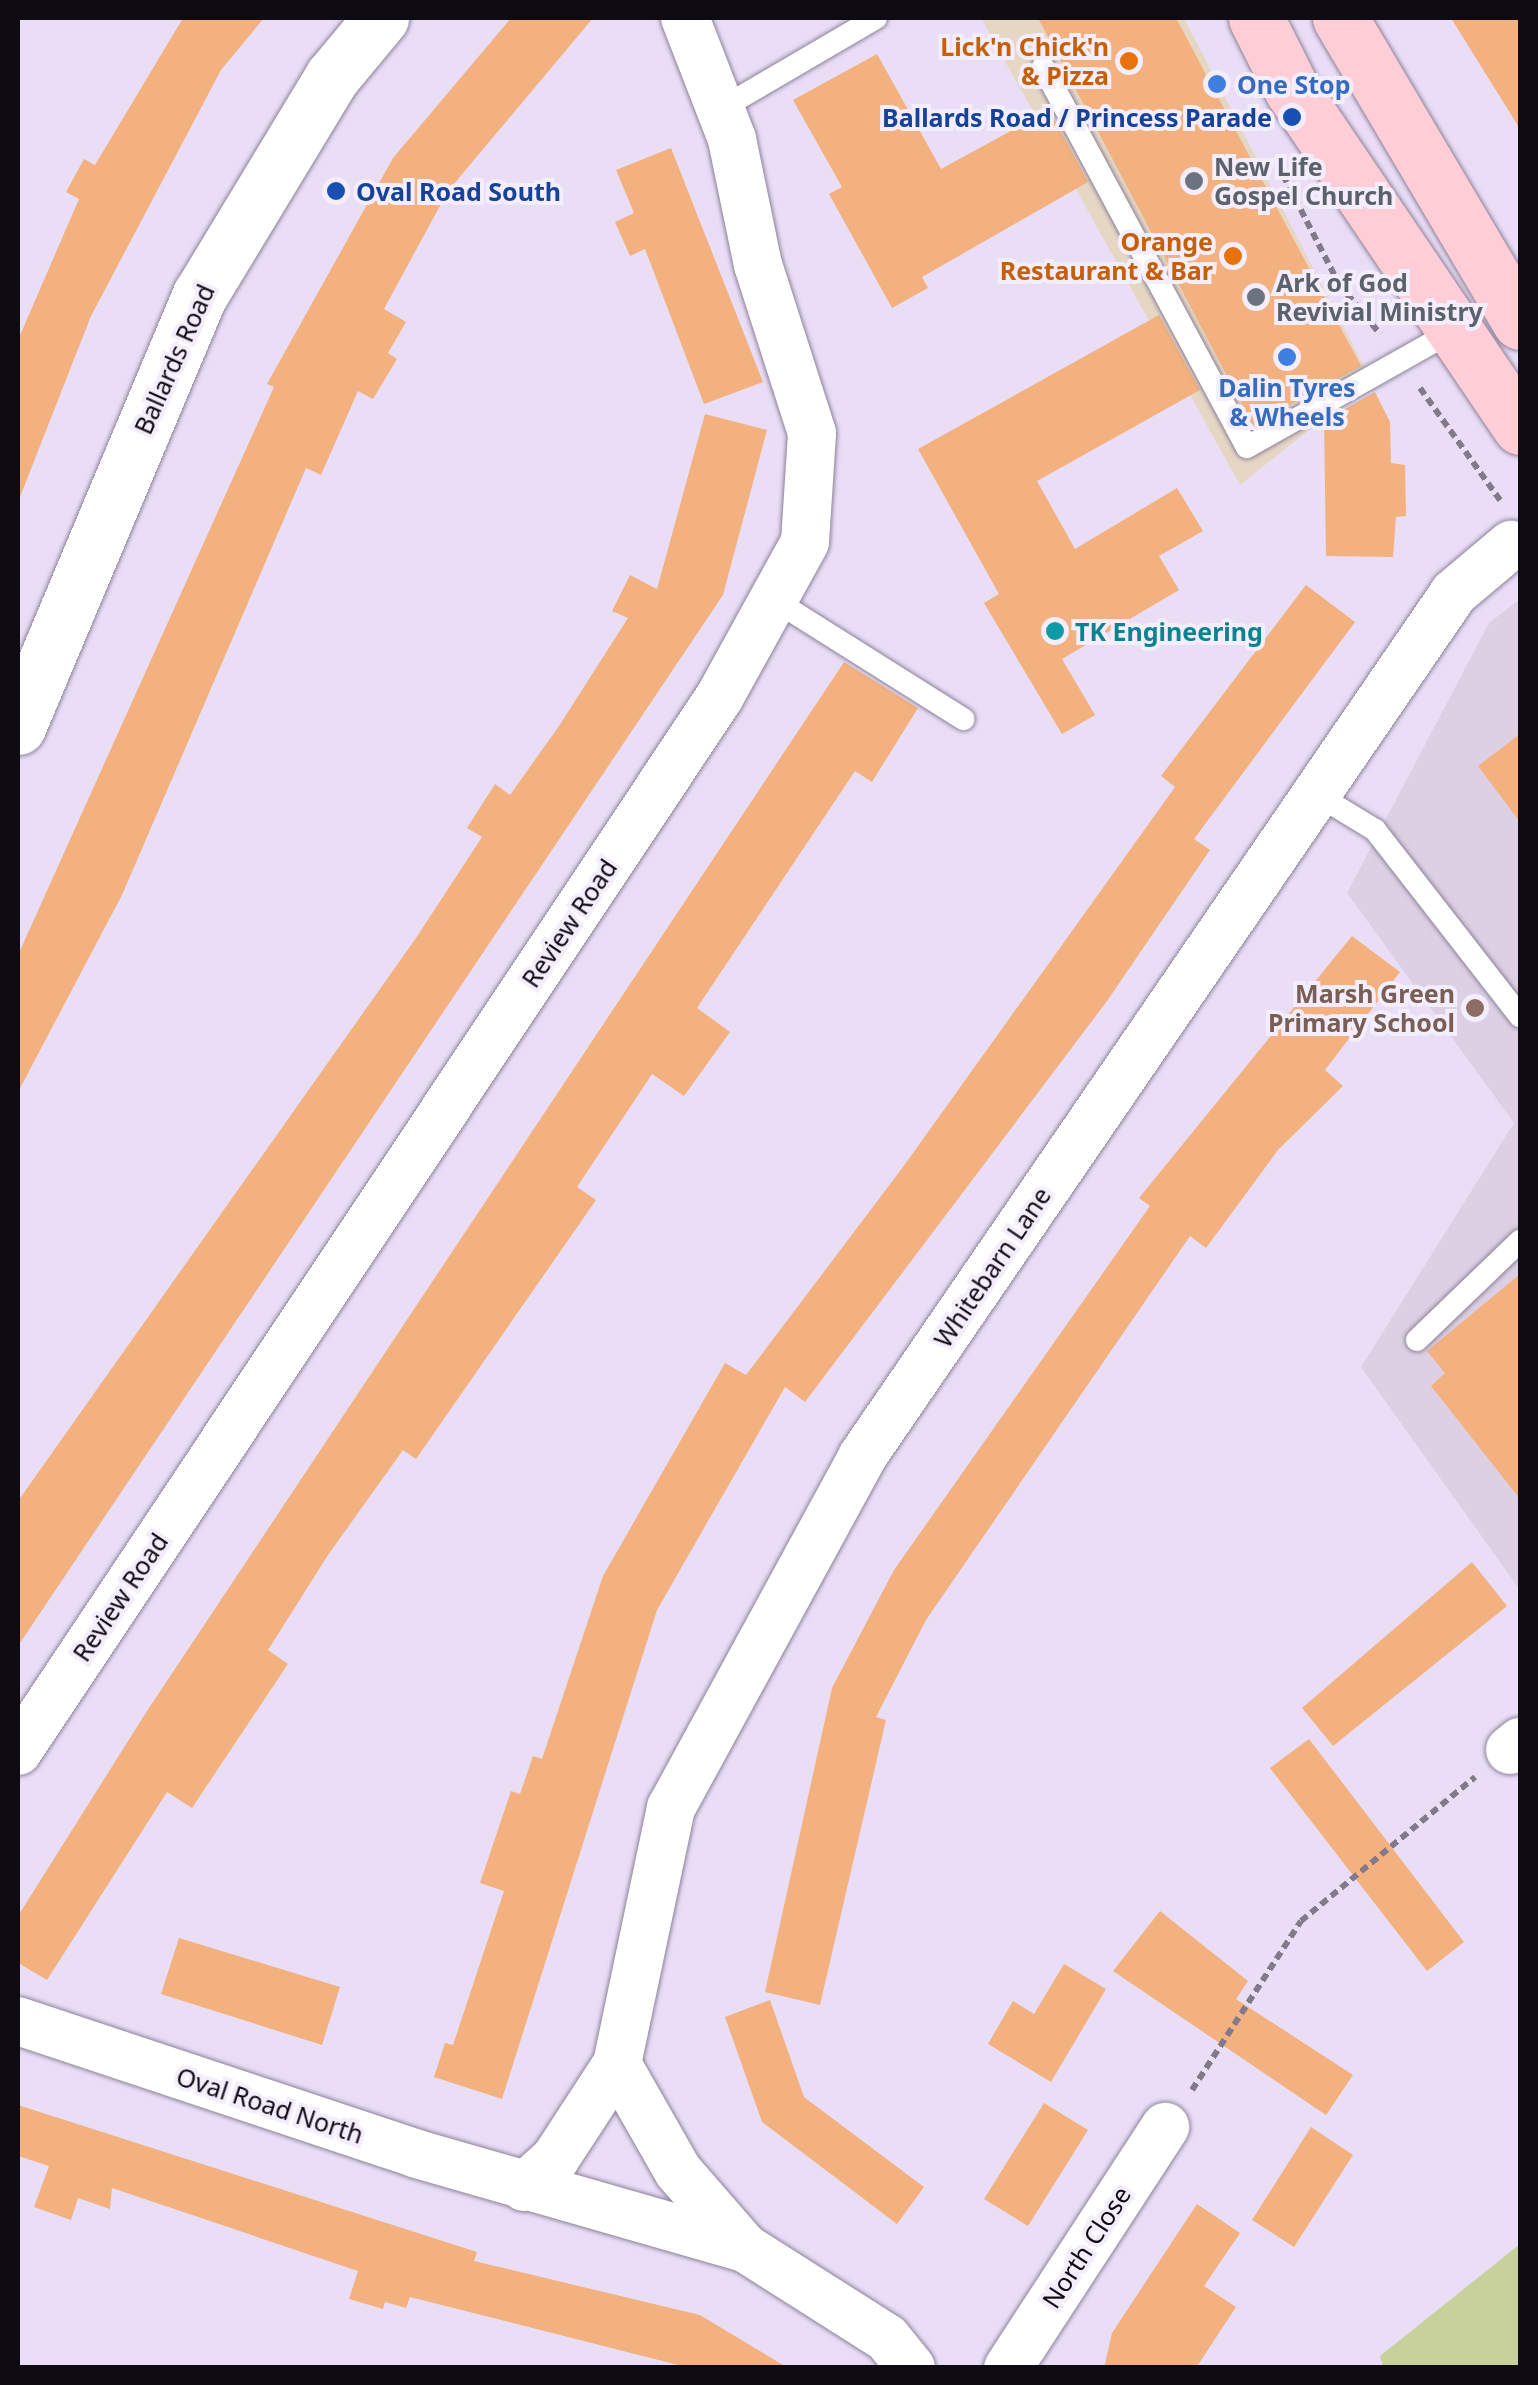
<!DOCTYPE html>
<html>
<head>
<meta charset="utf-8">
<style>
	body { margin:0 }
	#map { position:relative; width:1538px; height:2385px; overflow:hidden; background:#e9def6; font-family:"Noto Sans",sans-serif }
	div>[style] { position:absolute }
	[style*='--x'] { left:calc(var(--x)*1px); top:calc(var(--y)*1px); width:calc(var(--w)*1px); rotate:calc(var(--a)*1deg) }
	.commercial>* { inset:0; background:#e6d7c5 }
	.education>* { inset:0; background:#ddd0e4 }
	.green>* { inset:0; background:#c9d19a }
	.building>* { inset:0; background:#f3b17f }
	.path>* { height:6px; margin-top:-3px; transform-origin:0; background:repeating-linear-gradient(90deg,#827a8a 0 8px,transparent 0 13px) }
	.roads { filter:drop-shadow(0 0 2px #8d8299) drop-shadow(0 0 2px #8d8299) }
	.service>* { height:22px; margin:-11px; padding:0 11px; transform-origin:11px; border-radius:11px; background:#fff }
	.minor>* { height:48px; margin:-24px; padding:0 24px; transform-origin:24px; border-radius:24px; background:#fff }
	.secondary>* { height:55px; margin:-27.5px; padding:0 27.5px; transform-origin:27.5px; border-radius:27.5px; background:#fff }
	.primary>* { height:55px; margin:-27.5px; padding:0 27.5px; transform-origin:27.5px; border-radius:27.5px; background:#fecdd6 }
	.dots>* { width:28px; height:28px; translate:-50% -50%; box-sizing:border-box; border:5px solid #f4edfc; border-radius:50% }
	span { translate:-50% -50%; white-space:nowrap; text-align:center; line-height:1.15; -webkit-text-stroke:8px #f4edfc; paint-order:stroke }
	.food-label { font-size:25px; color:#c56008; font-weight:700 }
	.right { translate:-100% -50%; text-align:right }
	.shop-label { font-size:25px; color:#366cbe; font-weight:700 }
	.left { translate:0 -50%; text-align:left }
	.transit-label { font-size:25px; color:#164399; font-weight:700 }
	.worship-label { font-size:25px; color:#5b616d; font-weight:700 }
	.street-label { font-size:25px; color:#0f0b13 }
	.culture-label { font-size:25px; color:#0d838f; font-weight:700 }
	.education-label { font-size:25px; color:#785e54; font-weight:700 }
	.frame { position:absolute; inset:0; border:20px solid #0f0b13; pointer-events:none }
</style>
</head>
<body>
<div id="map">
	<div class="commercial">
		<div style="clip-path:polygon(981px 18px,1184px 18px,1371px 380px,1240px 485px)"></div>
	</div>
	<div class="education">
		<div style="clip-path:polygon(1520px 599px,1520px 1590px,1361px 1367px,1514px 1123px,1347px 893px,1489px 623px)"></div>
	</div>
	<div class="green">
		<div style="clip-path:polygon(1520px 2244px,1520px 2367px,1383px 2367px,1380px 2356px)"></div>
	</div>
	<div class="building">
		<div style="clip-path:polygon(183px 18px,264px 18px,221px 70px,91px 316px,18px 502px,18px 340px,79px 199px,66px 192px,84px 159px,95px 165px)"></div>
		<div style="clip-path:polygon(511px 18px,593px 18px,448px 191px,384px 309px,406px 322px,388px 353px,397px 359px,373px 399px,358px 391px,321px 475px,306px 468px,122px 895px,18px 1092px,18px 955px,274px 387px,267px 384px,393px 158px)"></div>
		<div style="clip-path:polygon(1038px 18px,1176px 18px,1361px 366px,1253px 425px)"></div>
		<div style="clip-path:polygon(1451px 18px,1520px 18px,1520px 129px)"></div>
		<div style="clip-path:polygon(877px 54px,941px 169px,1049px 110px,1088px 182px,922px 277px,928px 288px,892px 308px,829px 194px,842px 187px,793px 100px)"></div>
		<div style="clip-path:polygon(671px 148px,763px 382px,704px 404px,645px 249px,630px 256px,615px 222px,634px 213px,616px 170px)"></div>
		<div style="clip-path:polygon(1159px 315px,1200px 390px,1037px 481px,1075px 549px,1177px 488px,1203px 531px,1159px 556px,1179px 590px,1062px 659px,1095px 715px,1062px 734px,984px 603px,999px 594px,918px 449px)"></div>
		<div style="clip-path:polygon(1375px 392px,1390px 422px,1391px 463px,1405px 465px,1406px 516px,1396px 517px,1393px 557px,1326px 556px,1324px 421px)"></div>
		<div style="clip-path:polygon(705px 414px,767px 430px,723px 595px,18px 1646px,18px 1501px,416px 938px,482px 837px,467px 828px,495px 784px,510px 795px,559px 726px,628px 618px,612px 611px,630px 575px,657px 589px)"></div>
		<div style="clip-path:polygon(1306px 585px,1355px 622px,1194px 839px,1210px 850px,1107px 1001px,805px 1402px,785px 1387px,657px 1610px,502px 2099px,434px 2077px,445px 2043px,453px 2045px,504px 1891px,480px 1883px,511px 1791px,520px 1794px,533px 1756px,542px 1759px,603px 1576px,725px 1363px,746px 1375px,903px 1167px,1175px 787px,1161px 776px)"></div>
		<div style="clip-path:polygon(844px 662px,918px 708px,872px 782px,855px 771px,697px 1008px,730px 1032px,684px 1096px,652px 1074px,577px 1187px,596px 1200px,416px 1459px,403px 1450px,328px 1555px,268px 1650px,288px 1664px,192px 1808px,167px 1792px,47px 1980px,18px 1963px,18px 1916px,145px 1714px)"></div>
		<div style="clip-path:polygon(1520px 734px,1520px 822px,1478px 766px)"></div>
		<div style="clip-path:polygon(1352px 936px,1400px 972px,1325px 1070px,1343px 1086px,1278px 1150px,1206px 1248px,1190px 1236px,926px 1620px,876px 1717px,886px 1720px,820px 2005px,765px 1992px,832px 1688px,894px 1570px,1150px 1206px,1139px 1198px)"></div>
		<div style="clip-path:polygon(1520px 1274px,1520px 1499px,1431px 1386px,1445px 1373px,1427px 1351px)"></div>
		<div style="clip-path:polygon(1472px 1562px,1507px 1606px,1333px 1746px,1302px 1708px)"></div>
		<div style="clip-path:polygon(1309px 1739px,1464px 1942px,1427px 1971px,1270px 1768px)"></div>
		<div style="clip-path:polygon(1160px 1911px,1248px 1981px,1236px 1999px,1353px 2075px,1326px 2115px,1113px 1971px)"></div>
		<div style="clip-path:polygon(179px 1938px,340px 1987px,322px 2045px,161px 1994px)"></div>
		<div style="clip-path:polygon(1064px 1964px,1106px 1989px,1051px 2082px,988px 2044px,1013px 2001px,1034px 2014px)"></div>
		<div style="clip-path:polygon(770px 2000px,804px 2097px,924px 2187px,897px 2224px,762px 2122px,725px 2017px)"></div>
		<div style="clip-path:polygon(1044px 2103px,1088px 2130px,1028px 2226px,984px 2199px)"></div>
		<div style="clip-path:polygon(18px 2105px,477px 2252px,474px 2261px,700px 2315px,788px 2368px,690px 2368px,410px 2297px,406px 2308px,385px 2302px,383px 2309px,349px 2299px,358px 2271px,112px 2188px,110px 2209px,78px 2198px,71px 2220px,34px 2207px,49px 2166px,18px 2156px)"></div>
		<div style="clip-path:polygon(1311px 2127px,1353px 2155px,1294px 2247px,1252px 2220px)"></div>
		<div style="clip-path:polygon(1197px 2204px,1240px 2233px,1204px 2286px,1236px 2307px,1196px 2368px,1104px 2368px,1112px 2333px)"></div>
	</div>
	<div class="path">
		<div style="--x:1283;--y:175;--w:123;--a:62.8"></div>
		<div style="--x:1339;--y:284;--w:65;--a:50.6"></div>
		<div style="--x:1420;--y:388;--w:138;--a:54.5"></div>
		<div style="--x:1192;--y:2090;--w:201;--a:-57.2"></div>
		<div style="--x:1301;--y:1921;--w:226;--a:-39.6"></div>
	</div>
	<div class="roads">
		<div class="service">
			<div style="--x:1043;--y:67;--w:431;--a:61.8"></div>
			<div style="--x:1247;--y:447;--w:236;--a:-29.4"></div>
			<div style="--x:717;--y:111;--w:184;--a:-30.3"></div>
			<div style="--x:779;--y:603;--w:218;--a:32.2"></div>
			<div style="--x:1316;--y:794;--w:69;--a:31.4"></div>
			<div style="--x:1375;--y:830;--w:236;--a:52.1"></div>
			<div style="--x:1417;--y:1340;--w:143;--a:-43.9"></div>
		</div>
		<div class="minor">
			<div style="--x:1510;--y:1750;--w:13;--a:-39"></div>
			<div style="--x:18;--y:1751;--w:1265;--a:-56.35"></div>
			<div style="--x:719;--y:698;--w:178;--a:-61.1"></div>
			<div style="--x:805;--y:542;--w:109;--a:-86.3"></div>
			<div style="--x:812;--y:433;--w:176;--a:-107.8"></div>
			<div style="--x:758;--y:265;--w:129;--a:-101.7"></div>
			<div style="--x:732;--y:139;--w:130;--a:-111.2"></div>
			<div style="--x:18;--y:2021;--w:421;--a:18.4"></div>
			<div style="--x:417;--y:2154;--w:341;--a:16"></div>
			<div style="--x:617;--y:2064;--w:123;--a:60.3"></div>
			<div style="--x:678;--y:2171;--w:102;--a:49"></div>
			<div style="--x:745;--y:2248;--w:168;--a:32.4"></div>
			<div style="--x:887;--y:2338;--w:38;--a:51"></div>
			<div style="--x:524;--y:2187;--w:42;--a:-42.1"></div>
			<div style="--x:555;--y:2159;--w:113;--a:-56.9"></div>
			<div style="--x:617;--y:2064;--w:262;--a:-78.1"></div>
			<div style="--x:671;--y:1808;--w:400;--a:-61.4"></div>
			<div style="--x:862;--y:1457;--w:1047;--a:-55.58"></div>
			<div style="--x:1454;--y:593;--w:75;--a:-40.1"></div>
			<div style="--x:1008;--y:2368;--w:288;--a:-56.9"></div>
		</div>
		<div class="secondary">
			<div style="--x:18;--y:727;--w:469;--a:-67.2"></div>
			<div style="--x:200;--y:295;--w:255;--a:-58.8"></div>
			<div style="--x:332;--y:77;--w:77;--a:-50.3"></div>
		</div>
		<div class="primary">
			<div style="--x:1256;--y:18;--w:80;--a:63.4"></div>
			<div style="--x:1292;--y:90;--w:407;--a:55.9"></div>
			<div style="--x:1340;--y:18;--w:353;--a:59.4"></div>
		</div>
	</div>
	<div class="dots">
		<div style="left:1129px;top:61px;background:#e8710a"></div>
		<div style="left:1217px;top:84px;background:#3f7fe0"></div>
		<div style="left:1292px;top:117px;background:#1a4fb4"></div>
		<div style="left:1194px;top:181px;background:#6b7280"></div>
		<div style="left:336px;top:191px;background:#1a4fb4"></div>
		<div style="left:1233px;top:256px;background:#e8710a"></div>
		<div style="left:1256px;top:297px;background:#6b7280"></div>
		<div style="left:1287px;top:357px;background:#3f7fe0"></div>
		<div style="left:1055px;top:631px;background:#0f9aa8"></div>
		<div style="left:1475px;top:1008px;background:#8d6e63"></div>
	</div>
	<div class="food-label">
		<span class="right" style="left:1109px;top:61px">Lick'n Chick'n<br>&amp; Pizza</span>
		<span class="right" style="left:1213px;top:256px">Orange<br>Restaurant &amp; Bar</span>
	</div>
	<div class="shop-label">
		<span class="left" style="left:1237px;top:84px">One Stop</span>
		<span style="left:1287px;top:402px">Dalin Tyres<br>&amp; Wheels</span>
	</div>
	<div class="transit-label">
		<span class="right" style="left:1272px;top:117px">Ballards Road / Princess Parade</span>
		<span class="left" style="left:356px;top:191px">Oval Road South</span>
	</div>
	<div class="worship-label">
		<span class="left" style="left:1214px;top:181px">New Life<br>Gospel Church</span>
		<span class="left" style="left:1276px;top:297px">Ark of God<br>Revivial Ministry</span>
	</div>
	<div class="street-label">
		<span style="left:174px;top:359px;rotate:-66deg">Ballards Road</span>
		<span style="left:569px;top:923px;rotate:-56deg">Review Road</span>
		<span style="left:992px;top:1267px;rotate:-56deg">Whitebarn Lane</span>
		<span style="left:120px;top:1597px;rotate:-56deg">Review Road</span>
		<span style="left:270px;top:2105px;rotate:18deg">Oval Road North</span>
		<span style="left:1086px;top:2247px;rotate:-57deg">North Close</span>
	</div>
	<div class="culture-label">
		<span class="left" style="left:1075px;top:631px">TK Engineering</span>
	</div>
	<div class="education-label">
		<span class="right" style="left:1455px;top:1008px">Marsh Green<br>Primary School</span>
	</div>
	<div class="frame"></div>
</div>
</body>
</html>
